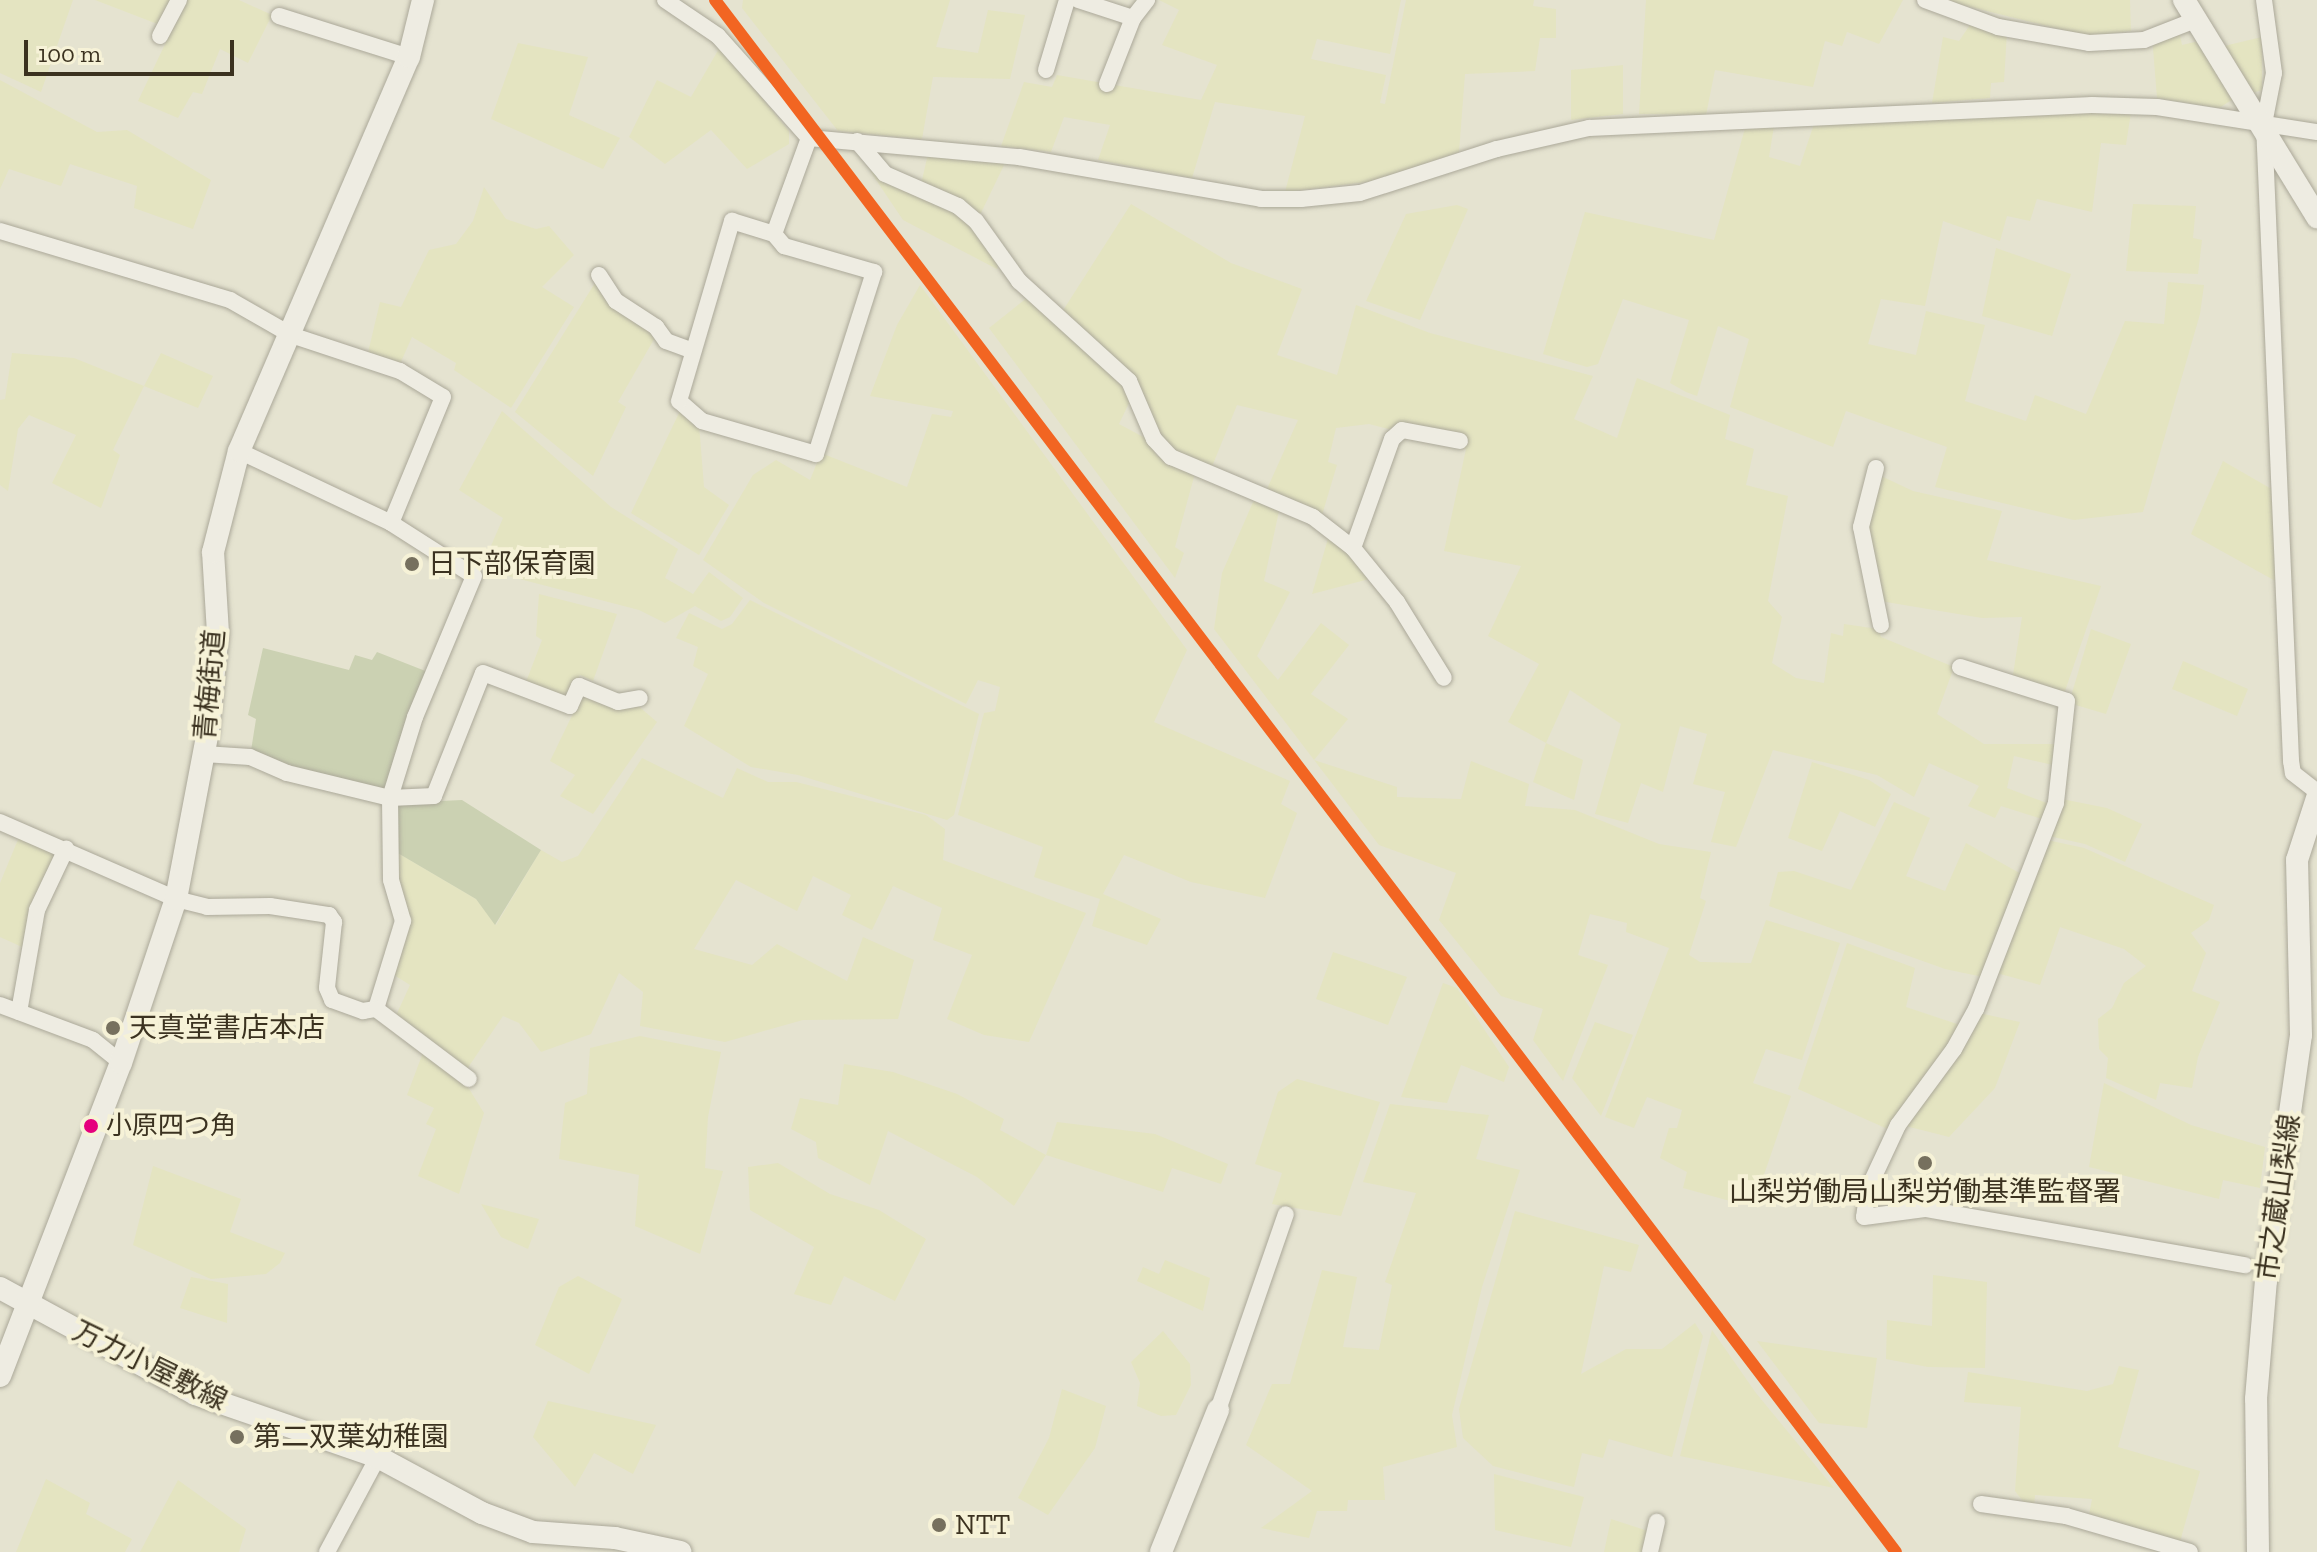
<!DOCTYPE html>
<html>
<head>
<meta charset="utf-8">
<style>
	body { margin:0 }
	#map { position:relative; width:2317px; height:1552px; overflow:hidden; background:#e5e3d0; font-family:"Zilla Slab","Noto Sans JP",serif }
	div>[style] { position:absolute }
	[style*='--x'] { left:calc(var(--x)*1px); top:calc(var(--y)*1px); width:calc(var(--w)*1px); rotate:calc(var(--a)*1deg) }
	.farmland>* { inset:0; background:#e4e4c1 }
	.cemetery>* { inset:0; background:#cbd1b2 }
	.roads { filter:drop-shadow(0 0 2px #aba899) drop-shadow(0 0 2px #aba899) }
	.street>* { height:16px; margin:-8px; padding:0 8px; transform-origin:8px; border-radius:8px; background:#eeece2 }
	.secondary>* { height:22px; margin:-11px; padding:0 11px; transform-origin:11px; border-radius:11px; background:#eeece2 }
	.rail-1>* { height:12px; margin:-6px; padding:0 6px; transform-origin:6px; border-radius:6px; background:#f26522 }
	.dots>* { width:22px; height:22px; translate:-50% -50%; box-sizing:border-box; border:4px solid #f6f2d7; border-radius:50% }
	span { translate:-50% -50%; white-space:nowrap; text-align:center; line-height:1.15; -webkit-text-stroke:8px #f6f2d7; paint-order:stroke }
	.bus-label { font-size:26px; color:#3b3220 }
	.left { translate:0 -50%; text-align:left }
	.poi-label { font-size:28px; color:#3b3220 }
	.street-label { font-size:28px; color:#3b3220 }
	.scale { position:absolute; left:24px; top:40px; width:210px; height:36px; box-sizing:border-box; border:4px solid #3b3220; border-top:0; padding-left:10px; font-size:24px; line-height:28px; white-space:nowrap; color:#3b3220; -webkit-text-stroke:6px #f6f2d7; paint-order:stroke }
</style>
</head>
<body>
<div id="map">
	<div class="farmland">
		<div style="clip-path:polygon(0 0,73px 0,41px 92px,0 73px)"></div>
		<div style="clip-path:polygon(95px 0,175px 0,160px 25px)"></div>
		<div style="clip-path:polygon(186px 0,239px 0,272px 15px,248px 63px,220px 49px,202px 94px,193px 92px,178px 118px,138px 101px)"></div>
		<div style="clip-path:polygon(743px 0,950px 0,936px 47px,978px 53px,988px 10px,1025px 15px,1010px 79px,933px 77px,922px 139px,838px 131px,742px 8px)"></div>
		<div style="clip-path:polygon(1159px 0,1401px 0,1390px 54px,1317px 39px,1311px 59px,1386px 75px,1380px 103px,1385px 104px,1406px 0,1534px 0,1533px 6px,1556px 9px,1556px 38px,1540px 38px,1535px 71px,1465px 74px,1459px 152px,1375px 181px,1285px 192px,1305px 116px,1215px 102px,1192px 178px,1098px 160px,1110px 125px,1064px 117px,1051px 152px,1001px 146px,1024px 82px,1052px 87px,1057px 75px,1201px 100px,1217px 65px,1162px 45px,1179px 10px)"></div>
		<div style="clip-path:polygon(1646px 0,1903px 0,1879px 44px,1847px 32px,1842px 46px,1825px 41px,1813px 87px,1715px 70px,1706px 115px,1639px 114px)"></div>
		<div style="clip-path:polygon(1943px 0,2130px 0,2131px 31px,2087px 36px)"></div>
		<div style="clip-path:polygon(1972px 22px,2007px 32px,2004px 82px,1991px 83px,1990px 98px,1932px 103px,1943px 37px,1959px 41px)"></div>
		<div style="clip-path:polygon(2179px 31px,2182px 45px,2203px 40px,2235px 98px,2219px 108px,2157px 98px,2152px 36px)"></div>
		<div style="clip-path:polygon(2262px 37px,2262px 90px,2252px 93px,2224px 46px)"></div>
		<div style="clip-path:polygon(518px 43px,588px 57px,569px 115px,620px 138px,603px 169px,491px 119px)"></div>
		<div style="clip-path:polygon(720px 47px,789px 131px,789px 144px,747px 169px,711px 130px,665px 164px,629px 137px,657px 80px,691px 97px)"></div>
		<div style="clip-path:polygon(1623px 65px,1623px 114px,1571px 120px,1571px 70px)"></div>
		<div style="clip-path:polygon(0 80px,97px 132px,127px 130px,211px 180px,193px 229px,134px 208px,137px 186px,70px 164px,61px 186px,9px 169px,0 189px)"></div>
		<div style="clip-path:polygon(2084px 112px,2131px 112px,2126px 145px,2101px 143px,2092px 212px,2037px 199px,2030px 221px,2007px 216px,2000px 241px,1943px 221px,1925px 306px,1881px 299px,1868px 344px,1916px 355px,1926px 311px,1985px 325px,1965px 401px,2026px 421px,2035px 395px,2086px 414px,2125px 321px,2164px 324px,2168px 282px,2204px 285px,2200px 314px,2143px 512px,2074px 520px,1935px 487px,1947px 447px,1846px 411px,1833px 447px,1730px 407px,1749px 339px,1718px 326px,1697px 396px,1686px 392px,1670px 383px,1689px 320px,1623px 299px,1598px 364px,1587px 367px,1543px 354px,1585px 212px,1714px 240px,1745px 128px,1774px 126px,1769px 157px,1800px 166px,1814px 124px)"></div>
		<div style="clip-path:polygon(928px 154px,1006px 161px,980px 215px,921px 184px)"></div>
		<div style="clip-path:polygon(870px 171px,972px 223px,999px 262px,997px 269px,903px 220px)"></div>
		<div style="clip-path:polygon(484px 187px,506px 219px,536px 229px,549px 226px,574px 255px,542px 287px,574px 307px,511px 408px,454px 370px,456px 363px,412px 337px,396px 373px,366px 361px,380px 302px,401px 307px,429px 250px,456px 244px,473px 221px)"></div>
		<div style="clip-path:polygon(1131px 204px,1231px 263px,1302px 289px,1277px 355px,1337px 375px,1356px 305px,1430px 333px,1593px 376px,1574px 419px,1617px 438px,1637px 378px,1730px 415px,1725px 439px,1754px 449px,1746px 485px,1788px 496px,1768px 601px,1782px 617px,1772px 663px,1796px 678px,1824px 683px,1831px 633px,1843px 636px,1844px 624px,1878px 629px,1881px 637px,1954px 667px,1937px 714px,1984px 744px,2058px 744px,2057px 766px,2014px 756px,2007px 788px,2052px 805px,2045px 820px,2001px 806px,1995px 818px,1968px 806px,1979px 786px,1929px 763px,1914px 797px,1877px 775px,1773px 750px,1736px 847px,1711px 842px,1725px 792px,1693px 784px,1707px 734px,1680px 726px,1663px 792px,1641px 783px,1628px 823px,1595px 814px,1621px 724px,1570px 690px,1546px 743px,1583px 760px,1574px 800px,1533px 782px,1546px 743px,1508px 722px,1539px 664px,1488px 636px,1521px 566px,1444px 551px,1466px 449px,1369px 424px,1336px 428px,1328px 462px,1337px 465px,1322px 515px,1266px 491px,1298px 420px,1237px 405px,1211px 469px,1161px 445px,1130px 376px,1062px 312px)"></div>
		<div style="clip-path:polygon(2133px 204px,2196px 206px,2193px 238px,2202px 240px,2198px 274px,2126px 271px)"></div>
		<div style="clip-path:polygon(1457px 205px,1468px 209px,1420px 320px,1366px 301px,1406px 214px)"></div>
		<div style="clip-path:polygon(1996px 248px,2071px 274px,2052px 336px,1982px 316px)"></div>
		<div style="clip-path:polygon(598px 278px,657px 334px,618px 402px,626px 407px,593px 476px,515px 412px)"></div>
		<div style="clip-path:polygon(920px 285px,1187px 650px,1154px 722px,1290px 781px,1281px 804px,1297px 813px,1265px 898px,1191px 882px,1124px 855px,1103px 894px,1161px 919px,1147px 945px,1092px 926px,1100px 899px,1034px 877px,1043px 847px,958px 815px,984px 713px,995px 711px,1000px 687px,978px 680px,966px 704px,764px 603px,703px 560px,753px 475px,776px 460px,810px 480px,821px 453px,907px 487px,932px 414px,951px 417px,953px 411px,870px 396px,897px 325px)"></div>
		<div style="clip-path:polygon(1028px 297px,1121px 381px,1130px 401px,1119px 424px,1147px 439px,1157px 456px,1195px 473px,1175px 547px,1184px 553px,1175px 578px,989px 328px)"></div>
		<div style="clip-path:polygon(12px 353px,74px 358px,144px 386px,161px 353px,213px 376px,198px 408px,144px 386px,113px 450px,120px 455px,101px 508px,52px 483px,76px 435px,29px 415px,18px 429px,8px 491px,0 485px,0 400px,5px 399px)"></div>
		<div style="clip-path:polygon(502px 411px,611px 507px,678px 549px,665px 578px,693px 594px,709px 572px,743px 598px,730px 617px,721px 621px,695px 606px,665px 623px,639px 610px,481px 569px,503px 518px,459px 490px)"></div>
		<div style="clip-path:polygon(680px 411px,699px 424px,704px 487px,729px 505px,699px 555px,631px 513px)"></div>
		<div style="clip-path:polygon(2223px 461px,2275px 491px,2279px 583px,2191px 534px)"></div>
		<div style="clip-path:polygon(1879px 475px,1913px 491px,2002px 511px,1987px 560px,2101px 586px,2065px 691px,2059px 694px,2012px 681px,2022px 617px,1982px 618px,1880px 601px,1867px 530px)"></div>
		<div style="clip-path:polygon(1254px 500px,1279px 511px,1264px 581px,1290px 592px,1257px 656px,1278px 680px,1321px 623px,1349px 645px,1311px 694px,1348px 719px,1314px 760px,1397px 787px,1397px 797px,1461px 799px,1471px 761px,1529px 784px,1525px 806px,1575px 810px,1659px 844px,1711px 852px,1700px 898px,1706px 901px,1689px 955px,1700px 962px,1751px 963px,1766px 920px,1840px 943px,1802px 1060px,1766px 1049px,1753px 1083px,1791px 1096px,1757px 1195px,1735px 1189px,1730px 1201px,1683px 1188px,1687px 1172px,1660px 1158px,1669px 1128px,1677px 1128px,1682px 1110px,1647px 1097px,1634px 1128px,1605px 1117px,1669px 948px,1626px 932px,1627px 923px,1590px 914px,1578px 955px,1608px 965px,1563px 1081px,1533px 1040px,1543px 1009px,1501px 996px,1439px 920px,1456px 873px,1379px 845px,1214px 629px,1222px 573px)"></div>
		<div style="clip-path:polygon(1329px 535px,1373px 578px,1312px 594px)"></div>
		<div style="clip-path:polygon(539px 594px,617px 614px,593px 681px,580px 675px,568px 698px,526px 682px,542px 640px,536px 636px)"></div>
		<div style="clip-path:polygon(750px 600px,979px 714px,954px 815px,947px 820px,798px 775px,751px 767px,684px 726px,708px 674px,693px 666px,698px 647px,676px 638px,689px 613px,722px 629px,732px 624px)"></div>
		<div style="clip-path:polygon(2091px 629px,2131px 644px,2106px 714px,2069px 703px)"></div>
		<div style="clip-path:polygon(2183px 661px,2248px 689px,2237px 716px,2172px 689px)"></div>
		<div style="clip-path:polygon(582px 695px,636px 704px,657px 722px,593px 814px,560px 796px,575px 775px,550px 761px)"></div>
		<div style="clip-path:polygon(642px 758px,723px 798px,737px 768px,768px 782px,796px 782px,926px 815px,945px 829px,943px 860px,1086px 913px,1029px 1042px,984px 1035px,947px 1019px,972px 955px,933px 940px,942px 908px,893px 886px,872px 930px,842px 915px,851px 895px,813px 876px,797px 911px,736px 880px,694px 949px,752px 965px,777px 944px,847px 981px,863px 937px,914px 960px,898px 1019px,803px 1020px,725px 1042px,640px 1026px,643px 992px,619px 973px,591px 1034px,541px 1052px,519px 1023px,503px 1016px,467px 1069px,394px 1020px,410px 985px,394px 975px,404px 935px,396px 852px,476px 899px,496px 925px,541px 850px,562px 862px,578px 856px)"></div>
		<div style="clip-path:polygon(1812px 762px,1869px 780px,1891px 794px,1875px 827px,1840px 811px,1822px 851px,1788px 838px)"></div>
		<div style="clip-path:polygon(2062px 799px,2107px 808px,2142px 824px,2125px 862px,2085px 844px,2049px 836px)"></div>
		<div style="clip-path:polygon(1894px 802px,1930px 818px,1906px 876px,1945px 891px,1966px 843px,2023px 875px,1983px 977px,1945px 969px,1769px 906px,1778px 872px,1794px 871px,1851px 890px)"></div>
		<div style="clip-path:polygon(22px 830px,66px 849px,31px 951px,0 937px,0 883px)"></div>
		<div style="clip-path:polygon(2047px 840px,2084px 848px,2214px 905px,2209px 920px,2191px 933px,2206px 953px,2192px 991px,2220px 1002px,2198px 1057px,2192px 1088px,2160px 1083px,2156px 1100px,2106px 1078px,2108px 1058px,2099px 1049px,2098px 1019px,2112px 1008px,2124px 983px,2146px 966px,2124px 949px,2060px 927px,2040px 985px,1993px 972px)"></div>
		<div style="clip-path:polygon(1847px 943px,1915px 968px,1906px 1007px,1963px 1026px,1892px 1131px,1798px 1089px)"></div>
		<div style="clip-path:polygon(1333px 952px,1407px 977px,1388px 1025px,1316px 999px)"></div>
		<div style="clip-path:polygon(1443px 983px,1457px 988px,1509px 1067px,1504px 1082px,1461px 1065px,1447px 1103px,1401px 1097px)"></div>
		<div style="clip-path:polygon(1979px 1013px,2020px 1022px,1995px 1088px,1949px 1137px,1902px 1125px)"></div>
		<div style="clip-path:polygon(1595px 1022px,1633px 1035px,1601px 1116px,1572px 1078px)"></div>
		<div style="clip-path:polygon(640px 1036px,721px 1052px,708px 1117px,705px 1168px,723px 1171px,700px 1254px,635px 1226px,639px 1175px,559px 1159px,565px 1103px,587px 1094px,590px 1048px)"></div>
		<div style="clip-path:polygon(424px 1050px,463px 1079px,484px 1113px,459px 1194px,418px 1176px,436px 1129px,426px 1124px,434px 1108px,407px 1095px)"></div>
		<div style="clip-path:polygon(844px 1064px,893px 1072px,957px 1094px,1004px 1119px,1000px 1130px,1046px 1155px,1057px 1122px,1155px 1134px,1228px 1164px,1221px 1184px,1172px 1168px,1163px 1192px,1046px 1155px,1014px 1206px,977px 1177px,888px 1131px,870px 1185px,818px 1158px,816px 1142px,791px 1129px,800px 1098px,838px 1105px)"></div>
		<div style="clip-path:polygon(1297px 1079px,1380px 1102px,1341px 1216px,1272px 1204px,1282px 1173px,1255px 1164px,1278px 1092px)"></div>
		<div style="clip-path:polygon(2104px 1083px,2191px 1125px,2265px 1147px,2260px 1188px,2223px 1180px,2219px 1199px,2089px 1167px)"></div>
		<div style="clip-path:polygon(1390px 1104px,1489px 1115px,1476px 1159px,1520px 1170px,1482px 1287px,1452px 1415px,1457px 1447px,1383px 1467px,1385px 1500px,1348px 1500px,1347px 1511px,1317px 1511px,1309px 1538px,1261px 1528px,1312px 1491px,1246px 1445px,1272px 1384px,1290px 1384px,1322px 1270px,1357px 1277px,1343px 1347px,1379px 1350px,1392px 1285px,1385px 1282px,1416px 1193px,1363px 1182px)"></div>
		<div style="clip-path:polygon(778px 1163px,830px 1194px,879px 1210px,926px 1239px,895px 1301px,844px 1276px,831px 1305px,794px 1294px,814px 1247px,750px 1210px,748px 1167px)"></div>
		<div style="clip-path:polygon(153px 1166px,241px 1199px,230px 1232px,285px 1253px,280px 1263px,266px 1274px,211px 1279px,133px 1245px)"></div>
		<div style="clip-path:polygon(481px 1204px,539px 1219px,528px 1249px,501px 1237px)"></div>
		<div style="clip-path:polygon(1515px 1211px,1639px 1245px,1631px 1272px,1604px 1266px,1581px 1374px,1626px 1349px,1662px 1349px,1695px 1323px,1703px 1336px,1672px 1457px,1609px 1439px,1603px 1458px,1582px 1453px,1574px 1487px,1493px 1466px,1463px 1438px,1459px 1409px)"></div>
		<div style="clip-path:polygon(1165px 1260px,1210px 1278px,1203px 1311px,1137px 1281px,1143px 1267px,1159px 1274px)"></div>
		<div style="clip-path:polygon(1933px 1275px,1987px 1282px,1985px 1368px,1928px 1367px,1886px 1359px,1887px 1320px,1932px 1326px)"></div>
		<div style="clip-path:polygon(578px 1276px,622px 1299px,589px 1374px,535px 1345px,559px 1287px)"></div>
		<div style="clip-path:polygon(191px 1277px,228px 1284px,227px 1323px,180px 1308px)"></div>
		<div style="clip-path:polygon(1712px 1330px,1756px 1393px,1834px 1488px,1680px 1456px)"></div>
		<div style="clip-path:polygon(1163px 1331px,1190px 1364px,1191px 1385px,1176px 1415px,1161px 1416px,1137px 1406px,1140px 1383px,1131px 1362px)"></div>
		<div style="clip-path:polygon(1757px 1341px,1877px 1358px,1867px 1428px,1819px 1423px)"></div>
		<div style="clip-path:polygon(2119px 1366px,2139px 1370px,2118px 1447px,2200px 1471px,2179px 1545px,2089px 1515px,2092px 1499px,2035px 1495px,2034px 1505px,2025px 1504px,2015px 1491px,2021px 1407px,1964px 1402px,1968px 1372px,2087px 1391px,2113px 1384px)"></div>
		<div style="clip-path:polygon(1062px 1389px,1106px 1406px,1095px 1448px,1048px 1515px,1018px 1498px,1049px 1438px)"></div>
		<div style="clip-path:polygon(548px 1401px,656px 1425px,633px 1474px,594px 1453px,575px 1487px,533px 1437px)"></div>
		<div style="clip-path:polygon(1494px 1474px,1584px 1497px,1571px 1547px,1495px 1530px)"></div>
		<div style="clip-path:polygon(46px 1479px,90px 1503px,86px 1514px,132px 1539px,125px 1552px,16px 1552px)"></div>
		<div style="clip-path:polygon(178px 1480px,246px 1529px,239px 1552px,140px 1552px)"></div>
		<div style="clip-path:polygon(1611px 1519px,1648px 1531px,1643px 1552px,1604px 1552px)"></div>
	</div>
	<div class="cemetery">
		<div style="clip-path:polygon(263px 648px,349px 670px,355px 655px,372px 660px,377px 652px,433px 674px,396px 792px,250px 757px,256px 719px,248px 715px)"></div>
		<div style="clip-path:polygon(462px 800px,541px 850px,495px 925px,476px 899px,396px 852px,398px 803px)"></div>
	</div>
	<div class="roads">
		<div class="street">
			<div style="--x:665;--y:0;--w:64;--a:34.2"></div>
			<div style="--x:718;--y:36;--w:137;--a:48.3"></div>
			<div style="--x:1078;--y:0;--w:58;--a:18.1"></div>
			<div style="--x:1925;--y:0;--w:78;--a:20.3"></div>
			<div style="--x:1998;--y:27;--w:92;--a:10"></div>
			<div style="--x:2089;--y:43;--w:55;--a:-3.1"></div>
			<div style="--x:2144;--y:40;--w:55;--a:-21.4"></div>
			<div style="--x:2264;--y:0;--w:74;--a:82.2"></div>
			<div style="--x:2274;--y:73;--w:52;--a:101.1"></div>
			<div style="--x:2264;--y:124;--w:638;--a:87.57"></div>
			<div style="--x:2291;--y:761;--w:12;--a:81"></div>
			<div style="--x:2293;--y:773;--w:31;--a:38"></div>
			<div style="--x:279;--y:16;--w:136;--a:17.5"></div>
			<div style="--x:160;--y:36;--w:41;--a:-62.2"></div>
			<div style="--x:1046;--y:70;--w:73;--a:-73.3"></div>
			<div style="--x:1107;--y:84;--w:71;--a:-68.5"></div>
			<div style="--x:1133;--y:18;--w:23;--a:-52"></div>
			<div style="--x:809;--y:138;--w:211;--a:5.2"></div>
			<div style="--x:1019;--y:157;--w:246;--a:9.8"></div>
			<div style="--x:1261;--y:199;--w:40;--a:0"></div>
			<div style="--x:1301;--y:199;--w:59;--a:-5.8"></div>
			<div style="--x:1360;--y:193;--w:144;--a:-17.8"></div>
			<div style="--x:1497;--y:149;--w:94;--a:-12.9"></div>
			<div style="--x:1589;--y:128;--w:504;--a:-2.62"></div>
			<div style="--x:2092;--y:105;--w:65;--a:1.8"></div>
			<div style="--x:2157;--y:107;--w:162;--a:8.9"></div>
			<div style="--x:857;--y:141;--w:43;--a:49.7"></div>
			<div style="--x:885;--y:174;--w:80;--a:23.7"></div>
			<div style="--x:958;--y:206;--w:23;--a:40"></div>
			<div style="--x:976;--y:221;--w:74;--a:54.4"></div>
			<div style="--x:1019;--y:281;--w:149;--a:42.3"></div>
			<div style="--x:1129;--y:381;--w:63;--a:66.7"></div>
			<div style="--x:1154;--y:439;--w:25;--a:47"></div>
			<div style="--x:1171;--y:457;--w:154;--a:22.9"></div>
			<div style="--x:1313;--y:517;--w:51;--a:37.8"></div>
			<div style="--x:1353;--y:548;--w:70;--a:50.8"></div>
			<div style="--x:1397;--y:602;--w:89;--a:58.3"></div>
			<div style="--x:732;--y:221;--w:44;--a:17.2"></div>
			<div style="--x:774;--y:234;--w:16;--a:50"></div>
			<div style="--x:784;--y:246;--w:94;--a:16.1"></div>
			<div style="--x:874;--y:272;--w:191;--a:107.7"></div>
			<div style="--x:816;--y:454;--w:119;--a:-163.9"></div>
			<div style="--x:702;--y:421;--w:30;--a:-139"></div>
			<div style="--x:679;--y:401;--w:188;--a:-73.6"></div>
			<div style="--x:0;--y:231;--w:240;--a:16.7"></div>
			<div style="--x:230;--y:300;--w:70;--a:29.8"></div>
			<div style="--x:291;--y:335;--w:115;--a:18.3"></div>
			<div style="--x:400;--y:371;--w:50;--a:31.2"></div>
			<div style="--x:443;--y:397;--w:136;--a:112.4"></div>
			<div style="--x:774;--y:234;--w:102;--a:-70"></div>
			<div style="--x:599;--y:275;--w:31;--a:57"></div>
			<div style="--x:616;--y:301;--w:48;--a:33"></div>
			<div style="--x:656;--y:327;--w:17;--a:54"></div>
			<div style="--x:666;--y:341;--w:29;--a:20"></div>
			<div style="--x:239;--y:451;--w:168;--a:25.3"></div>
			<div style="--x:391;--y:523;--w:98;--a:32.6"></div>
			<div style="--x:474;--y:576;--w:153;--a:112.7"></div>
			<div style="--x:415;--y:717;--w:85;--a:107.2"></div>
			<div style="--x:390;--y:798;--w:82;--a:89.3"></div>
			<div style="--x:391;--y:880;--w:43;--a:73.7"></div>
			<div style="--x:403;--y:921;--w:92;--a:107.1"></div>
			<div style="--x:1876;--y:468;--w:61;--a:104.3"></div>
			<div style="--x:1861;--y:527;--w:100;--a:78.5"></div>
			<div style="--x:1353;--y:548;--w:116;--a:-70.3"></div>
			<div style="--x:1392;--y:439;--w:13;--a:-42"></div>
			<div style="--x:1402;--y:430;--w:59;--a:10.7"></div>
			<div style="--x:1960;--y:667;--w:112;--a:17.6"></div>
			<div style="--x:2067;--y:701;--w:103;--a:96.2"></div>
			<div style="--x:2056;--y:803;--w:221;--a:111.2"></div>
			<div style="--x:1976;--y:1009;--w:46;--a:118.8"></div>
			<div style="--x:1954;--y:1049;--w:94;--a:126.4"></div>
			<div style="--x:1898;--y:1125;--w:71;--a:115.1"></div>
			<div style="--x:1868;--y:1189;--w:28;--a:98"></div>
			<div style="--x:1864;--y:1217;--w:63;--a:-7.4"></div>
			<div style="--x:1926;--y:1209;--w:324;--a:10"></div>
			<div style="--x:204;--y:754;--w:46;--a:3.7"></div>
			<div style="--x:250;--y:757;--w:40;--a:23.4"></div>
			<div style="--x:287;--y:773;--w:106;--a:13.6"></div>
			<div style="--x:390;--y:798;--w:44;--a:-2.6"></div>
			<div style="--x:434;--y:796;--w:132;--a:-68.3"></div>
			<div style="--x:483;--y:673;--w:93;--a:20.8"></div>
			<div style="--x:570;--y:706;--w:22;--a:-66"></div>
			<div style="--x:579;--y:686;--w:42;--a:22.3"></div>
			<div style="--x:618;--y:702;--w:22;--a:-10"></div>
			<div style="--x:0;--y:822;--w:192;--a:23.6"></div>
			<div style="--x:176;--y:899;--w:32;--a:14"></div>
			<div style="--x:207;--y:907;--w:63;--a:-0.9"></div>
			<div style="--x:270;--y:906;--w:60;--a:8.7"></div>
			<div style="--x:329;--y:915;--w:9;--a:54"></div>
			<div style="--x:334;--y:922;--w:66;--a:96.1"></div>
			<div style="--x:327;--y:988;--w:13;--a:67"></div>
			<div style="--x:332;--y:1000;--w:33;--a:20"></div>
			<div style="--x:363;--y:1011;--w:13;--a:-9"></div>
			<div style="--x:376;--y:1009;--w:116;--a:37"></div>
			<div style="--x:0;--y:1005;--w:99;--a:20.6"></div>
			<div style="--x:93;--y:1040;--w:36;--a:39"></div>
			<div style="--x:19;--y:1012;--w:104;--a:-80"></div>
			<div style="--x:37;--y:910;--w:68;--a:-64.6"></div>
			<div style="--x:1218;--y:1410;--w:207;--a:-70.9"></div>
			<div style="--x:1981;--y:1504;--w:86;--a:8"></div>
			<div style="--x:2066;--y:1516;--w:129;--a:16.2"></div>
			<div style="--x:327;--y:1552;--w:108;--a:-61.8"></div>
			<div style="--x:1650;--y:1552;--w:31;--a:-77"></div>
		</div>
		<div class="secondary">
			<div style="--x:2184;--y:0;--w:255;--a:58.5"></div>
			<div style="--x:0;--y:1288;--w:222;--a:28.5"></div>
			<div style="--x:195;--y:1394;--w:194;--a:19"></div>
			<div style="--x:378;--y:1457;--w:118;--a:28.3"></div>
			<div style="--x:482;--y:1513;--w:54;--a:20.4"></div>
			<div style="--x:533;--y:1532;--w:82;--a:4.2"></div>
			<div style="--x:615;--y:1538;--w:67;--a:12"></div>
			<div style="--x:0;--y:1376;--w:336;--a:-68.9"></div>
			<div style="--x:121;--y:1063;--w:173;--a:-71.5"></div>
			<div style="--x:176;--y:899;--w:171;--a:-79.2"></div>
			<div style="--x:208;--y:731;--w:99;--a:-84.2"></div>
			<div style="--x:218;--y:633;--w:81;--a:-93.5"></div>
			<div style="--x:213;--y:552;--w:104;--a:-75.6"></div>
			<div style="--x:239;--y:451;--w:429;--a:-66.7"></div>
			<div style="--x:409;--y:57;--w:59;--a:-76.2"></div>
			<div style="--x:1161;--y:1552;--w:153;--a:-68.1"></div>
			<div style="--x:2258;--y:1552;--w:153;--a:-90.7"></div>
			<div style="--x:2256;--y:1399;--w:118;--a:-85.2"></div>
			<div style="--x:2266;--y:1281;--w:248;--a:-81.9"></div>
			<div style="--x:2301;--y:1035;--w:175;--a:-91.3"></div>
			<div style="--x:2297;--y:860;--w:65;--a:-72.1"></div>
		</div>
	</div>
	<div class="rail-1">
		<div style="--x:715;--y:0;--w:1950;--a:52.73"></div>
	</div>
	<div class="dots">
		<div style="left:412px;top:564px;background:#76705e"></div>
		<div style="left:113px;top:1028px;background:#76705e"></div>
		<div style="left:91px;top:1126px;background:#e5007d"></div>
		<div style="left:1925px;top:1163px;background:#76705e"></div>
		<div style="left:237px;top:1437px;background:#76705e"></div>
		<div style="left:939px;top:1525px;background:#76705e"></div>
	</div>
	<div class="bus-label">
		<span class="left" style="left:106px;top:1126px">小原四つ角</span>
	</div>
	<div class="poi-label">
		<span class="left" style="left:428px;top:564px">日下部保育園</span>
		<span class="left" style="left:129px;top:1028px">天真堂書店本店</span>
		<span style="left:1925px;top:1192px">山梨労働局山梨労働基準監督署</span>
		<span class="left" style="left:253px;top:1437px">第二双葉幼稚園</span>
		<span class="left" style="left:955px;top:1525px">NTT</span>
	</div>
	<div class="street-label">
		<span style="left:210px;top:685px;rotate:-85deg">青梅街道</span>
		<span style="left:2279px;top:1197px;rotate:-82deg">市之蔵山梨線</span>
		<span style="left:150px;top:1366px;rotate:26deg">万力小屋敷線</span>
	</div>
	<div class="scale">100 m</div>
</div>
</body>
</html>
